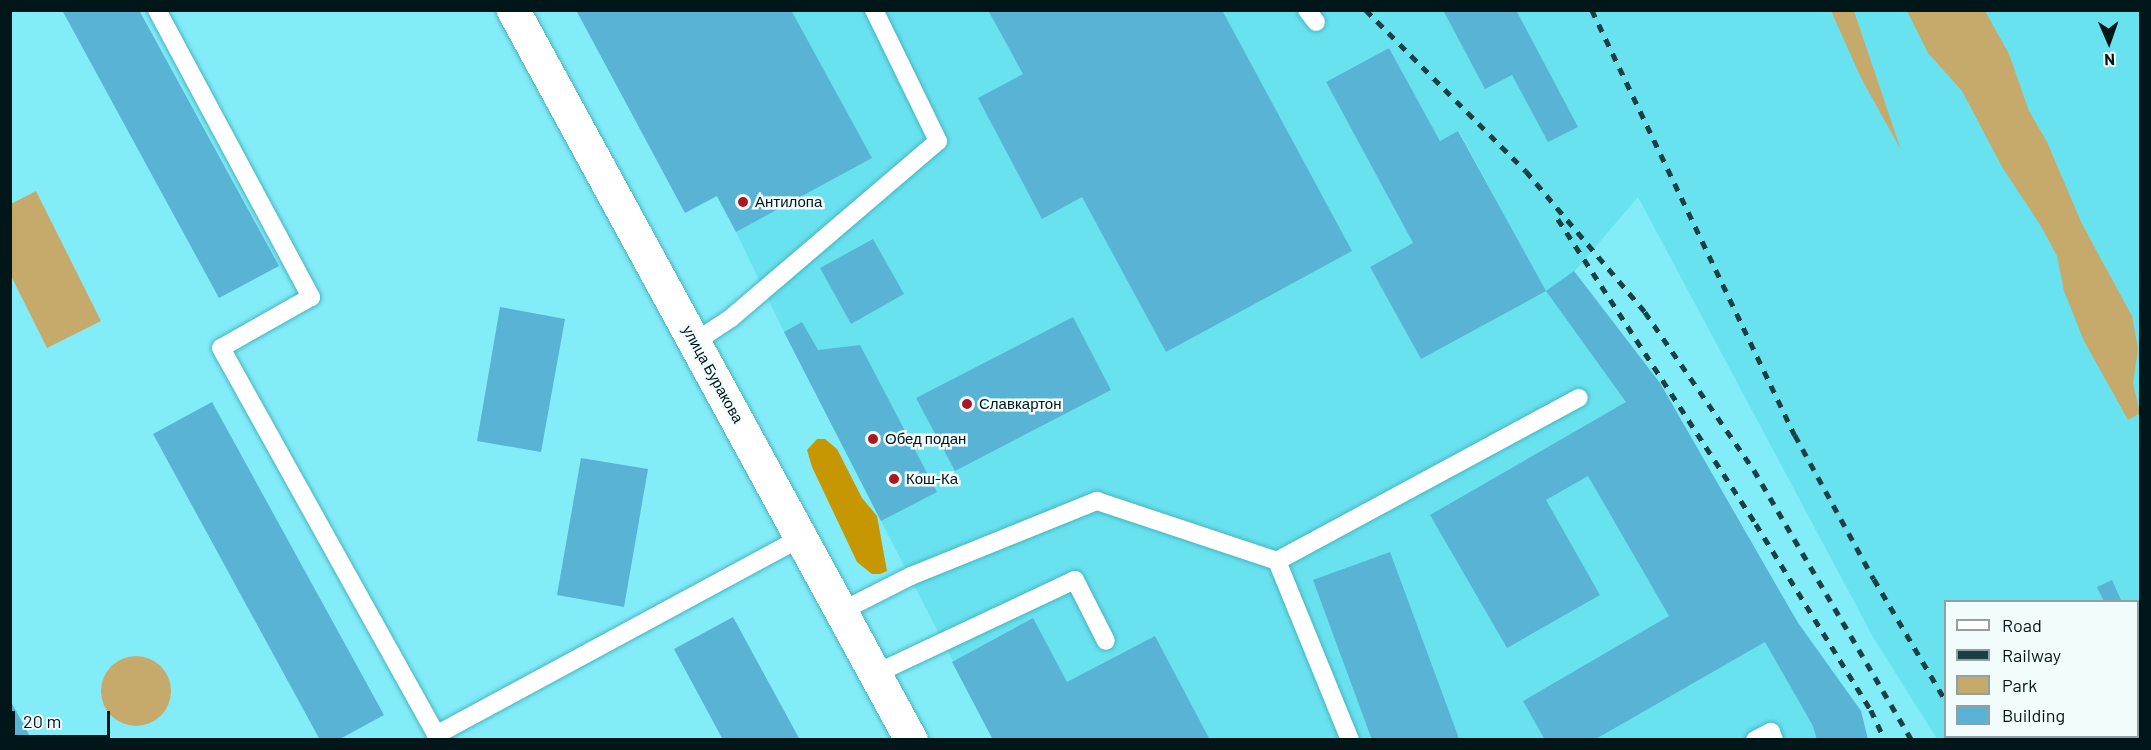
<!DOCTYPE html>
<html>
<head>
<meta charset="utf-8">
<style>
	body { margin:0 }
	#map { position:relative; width:2151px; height:750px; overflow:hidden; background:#83ecf9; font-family:Barlow,sans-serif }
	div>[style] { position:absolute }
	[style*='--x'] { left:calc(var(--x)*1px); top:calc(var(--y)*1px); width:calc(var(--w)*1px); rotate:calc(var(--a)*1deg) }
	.built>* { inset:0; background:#69e2f0 }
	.green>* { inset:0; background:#c6aa6c }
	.round { border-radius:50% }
	.forest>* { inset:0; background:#c69701 }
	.building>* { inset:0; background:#59b3d5 }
	.roads { filter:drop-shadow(0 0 2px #47b4c0) drop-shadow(0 0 2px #47b4c0) }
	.lane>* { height:18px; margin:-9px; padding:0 9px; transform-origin:9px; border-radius:9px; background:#fff }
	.secondary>* { height:33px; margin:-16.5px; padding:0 16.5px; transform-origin:16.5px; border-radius:16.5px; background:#fff }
	.rail>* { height:4.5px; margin-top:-2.25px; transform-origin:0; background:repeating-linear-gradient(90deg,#1b4044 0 8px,transparent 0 16px) }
	.dots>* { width:16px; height:16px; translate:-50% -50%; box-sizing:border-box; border:3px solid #f3fcfd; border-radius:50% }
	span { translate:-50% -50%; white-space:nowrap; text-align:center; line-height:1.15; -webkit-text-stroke:5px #f3fcfd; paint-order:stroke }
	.poi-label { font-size:15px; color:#011618 }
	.left { translate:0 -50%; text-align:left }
	.street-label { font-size:15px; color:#011618 }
	.frame { position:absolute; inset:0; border:12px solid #011618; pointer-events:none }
	.legend { position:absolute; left:1944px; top:600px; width:195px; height:138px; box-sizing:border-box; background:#f3fcfd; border:2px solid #92a0a1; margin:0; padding:8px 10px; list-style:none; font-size:18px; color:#011618 }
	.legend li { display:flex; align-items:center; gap:12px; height:30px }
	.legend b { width:30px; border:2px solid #92a0a1 }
	.north { position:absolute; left:2079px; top:12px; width:60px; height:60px; -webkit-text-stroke:4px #f3fcfd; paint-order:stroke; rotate:178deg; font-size:16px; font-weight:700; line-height:24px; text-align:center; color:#011618 }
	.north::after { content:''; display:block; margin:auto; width:21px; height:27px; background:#011618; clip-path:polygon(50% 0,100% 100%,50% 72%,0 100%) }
	.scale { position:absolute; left:12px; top:711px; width:98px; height:27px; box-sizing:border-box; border:3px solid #011618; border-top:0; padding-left:8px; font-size:18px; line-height:21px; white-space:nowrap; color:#011618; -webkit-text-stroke:4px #f3fcfd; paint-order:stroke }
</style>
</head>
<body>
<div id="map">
	<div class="built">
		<div style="clip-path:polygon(evenodd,616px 11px,2140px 11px,2140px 739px,1937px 739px,1873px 637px,1638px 197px,1574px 272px,1798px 622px,1861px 711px,1868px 739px,993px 739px,784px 332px,736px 232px,616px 11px,1389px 48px,1440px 141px,1459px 131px,1545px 291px,1421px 358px,1370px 267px,1413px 243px,1326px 82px,1389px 48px,616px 11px,1946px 602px,2138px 602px,2138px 736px,1946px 736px,1946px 602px)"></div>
	</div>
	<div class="green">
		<div style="clip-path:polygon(1831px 11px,1854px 11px,1901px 150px,1861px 78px)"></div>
		<div style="clip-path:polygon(1907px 11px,1985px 11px,2009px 54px,2029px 111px,2047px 142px,2082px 224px,2132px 316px,2138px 349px,2133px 383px,2140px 413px,2128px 420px,2084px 341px,2064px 291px,2057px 256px,2041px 226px,2002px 167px,1962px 91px,1928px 53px)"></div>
		<div style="clip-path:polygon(36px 191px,101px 321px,47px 348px,11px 276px,11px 204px)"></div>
		<div class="round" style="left:101px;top:656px;width:70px;height:70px"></div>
	</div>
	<div class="forest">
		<div style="clip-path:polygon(817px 439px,825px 439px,837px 449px,862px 498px,877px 516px,887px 571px,880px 574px,872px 574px,857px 562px,812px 467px,807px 450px)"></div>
	</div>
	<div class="building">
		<div style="clip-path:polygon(62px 10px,139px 10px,279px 266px,219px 298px)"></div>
		<div style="clip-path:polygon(576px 10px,791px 10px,872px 158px,736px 232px,717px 196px,685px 213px)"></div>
		<div style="clip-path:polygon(988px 10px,1222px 10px,1352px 251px,1166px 352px,1082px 197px,1042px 219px,978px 98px,1023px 74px)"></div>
		<div style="clip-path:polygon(1443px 10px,1516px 10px,1578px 127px,1548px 142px,1512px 75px,1485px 89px)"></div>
		<div style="clip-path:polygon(1389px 48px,1440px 141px,1458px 131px,1546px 291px,1421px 359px,1370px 267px,1413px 243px,1326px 82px)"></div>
		<div style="clip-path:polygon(873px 239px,904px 294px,851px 324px,820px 268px)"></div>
		<div style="clip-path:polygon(1574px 271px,1660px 383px,1798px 623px,1861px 711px,1868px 740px,1817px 740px,1813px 726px,1765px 642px,1594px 740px,1545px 740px,1523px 701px,1669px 616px,1588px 476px,1546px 500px,1600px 595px,1507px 648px,1430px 515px,1626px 402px,1546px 291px)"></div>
		<div style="clip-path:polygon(500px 307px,565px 319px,541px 452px,477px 441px)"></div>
		<div style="clip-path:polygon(1073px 317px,1111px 390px,955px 471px,916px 398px)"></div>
		<div style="clip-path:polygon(802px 322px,818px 350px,860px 345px,937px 492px,881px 521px,784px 332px)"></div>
		<div style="clip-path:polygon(212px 402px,384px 715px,338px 740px,320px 740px,153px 434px)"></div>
		<div style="clip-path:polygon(581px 458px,648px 469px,624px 607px,557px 595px)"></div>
		<div style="clip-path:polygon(1390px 552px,1457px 733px,1459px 740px,1372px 740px,1313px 580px)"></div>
		<div style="clip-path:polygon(2112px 580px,2122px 602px,2104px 602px,2097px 587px)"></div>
		<div style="clip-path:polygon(733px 617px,800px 740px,723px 740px,674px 649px)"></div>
		<div style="clip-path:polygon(1033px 618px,1067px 682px,1155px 636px,1210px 740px,993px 740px,952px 662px)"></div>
		<div style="clip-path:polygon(10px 700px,32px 740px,10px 740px)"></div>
	</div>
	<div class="roads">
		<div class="lane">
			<div style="--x:157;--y:10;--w:326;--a:61.8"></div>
			<div style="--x:311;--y:297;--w:103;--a:150.5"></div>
			<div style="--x:221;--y:348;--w:443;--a:60.9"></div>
			<div style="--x:436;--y:735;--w:416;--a:-28.4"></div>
			<div style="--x:1307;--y:10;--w:15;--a:53"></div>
			<div style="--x:695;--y:342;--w:43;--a:-33.7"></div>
			<div style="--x:731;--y:318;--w:272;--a:-40.5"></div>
			<div style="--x:938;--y:141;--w:146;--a:-116"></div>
			<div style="--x:1277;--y:561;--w:193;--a:67.8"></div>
			<div style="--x:842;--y:611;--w:77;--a:-26.9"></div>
			<div style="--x:911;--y:576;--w:201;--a:-22"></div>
			<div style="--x:1097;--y:501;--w:190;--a:18.4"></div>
			<div style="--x:1277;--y:561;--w:343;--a:-28.4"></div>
			<div style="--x:875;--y:674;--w:221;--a:-25.2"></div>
			<div style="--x:1075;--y:580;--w:68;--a:63.1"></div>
			<div style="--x:1755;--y:740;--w:18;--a:-27"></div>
			<div style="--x:1771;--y:732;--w:9;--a:69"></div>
		</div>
		<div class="secondary">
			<div style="--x:513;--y:10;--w:831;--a:61.4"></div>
		</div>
	</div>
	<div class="rail">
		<div style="--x:1366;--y:10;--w:227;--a:45.2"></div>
		<div style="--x:1526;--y:171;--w:185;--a:49.8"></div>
		<div style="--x:1645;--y:312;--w:192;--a:55.4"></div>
		<div style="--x:1754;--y:470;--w:313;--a:59.7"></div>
		<div style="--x:1592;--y:10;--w:471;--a:64.5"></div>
		<div style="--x:1795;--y:435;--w:164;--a:61.3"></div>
		<div style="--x:1874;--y:579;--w:142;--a:59.5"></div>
		<div style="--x:1558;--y:219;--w:364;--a:57"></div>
		<div style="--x:1756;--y:524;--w:219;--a:58.3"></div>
		<div style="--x:1871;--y:710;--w:33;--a:65"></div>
		<div style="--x:1967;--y:736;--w:4;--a:76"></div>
	</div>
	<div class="dots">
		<div style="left:743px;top:202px;background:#ab181f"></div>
		<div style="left:967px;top:404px;background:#ab181f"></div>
		<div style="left:873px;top:439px;background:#ab181f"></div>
		<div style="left:894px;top:479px;background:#ab181f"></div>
	</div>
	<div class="poi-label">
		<span class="left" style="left:755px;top:202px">Антилопа</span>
		<span class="left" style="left:979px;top:404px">Славкартон</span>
		<span class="left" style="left:885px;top:439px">Обед подан</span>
		<span class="left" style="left:906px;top:479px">Кош-Ка</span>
	</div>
	<div class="street-label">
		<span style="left:713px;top:374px;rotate:61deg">улица Буракова</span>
	</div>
	<div class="frame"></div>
	<ul class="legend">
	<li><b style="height:8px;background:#fff"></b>Road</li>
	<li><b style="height:8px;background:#1b4044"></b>Railway</li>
	<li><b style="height:16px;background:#c6aa6c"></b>Park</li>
	<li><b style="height:16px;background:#59b3d5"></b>Building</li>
	</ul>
	<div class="north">N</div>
	<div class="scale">20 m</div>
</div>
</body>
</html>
